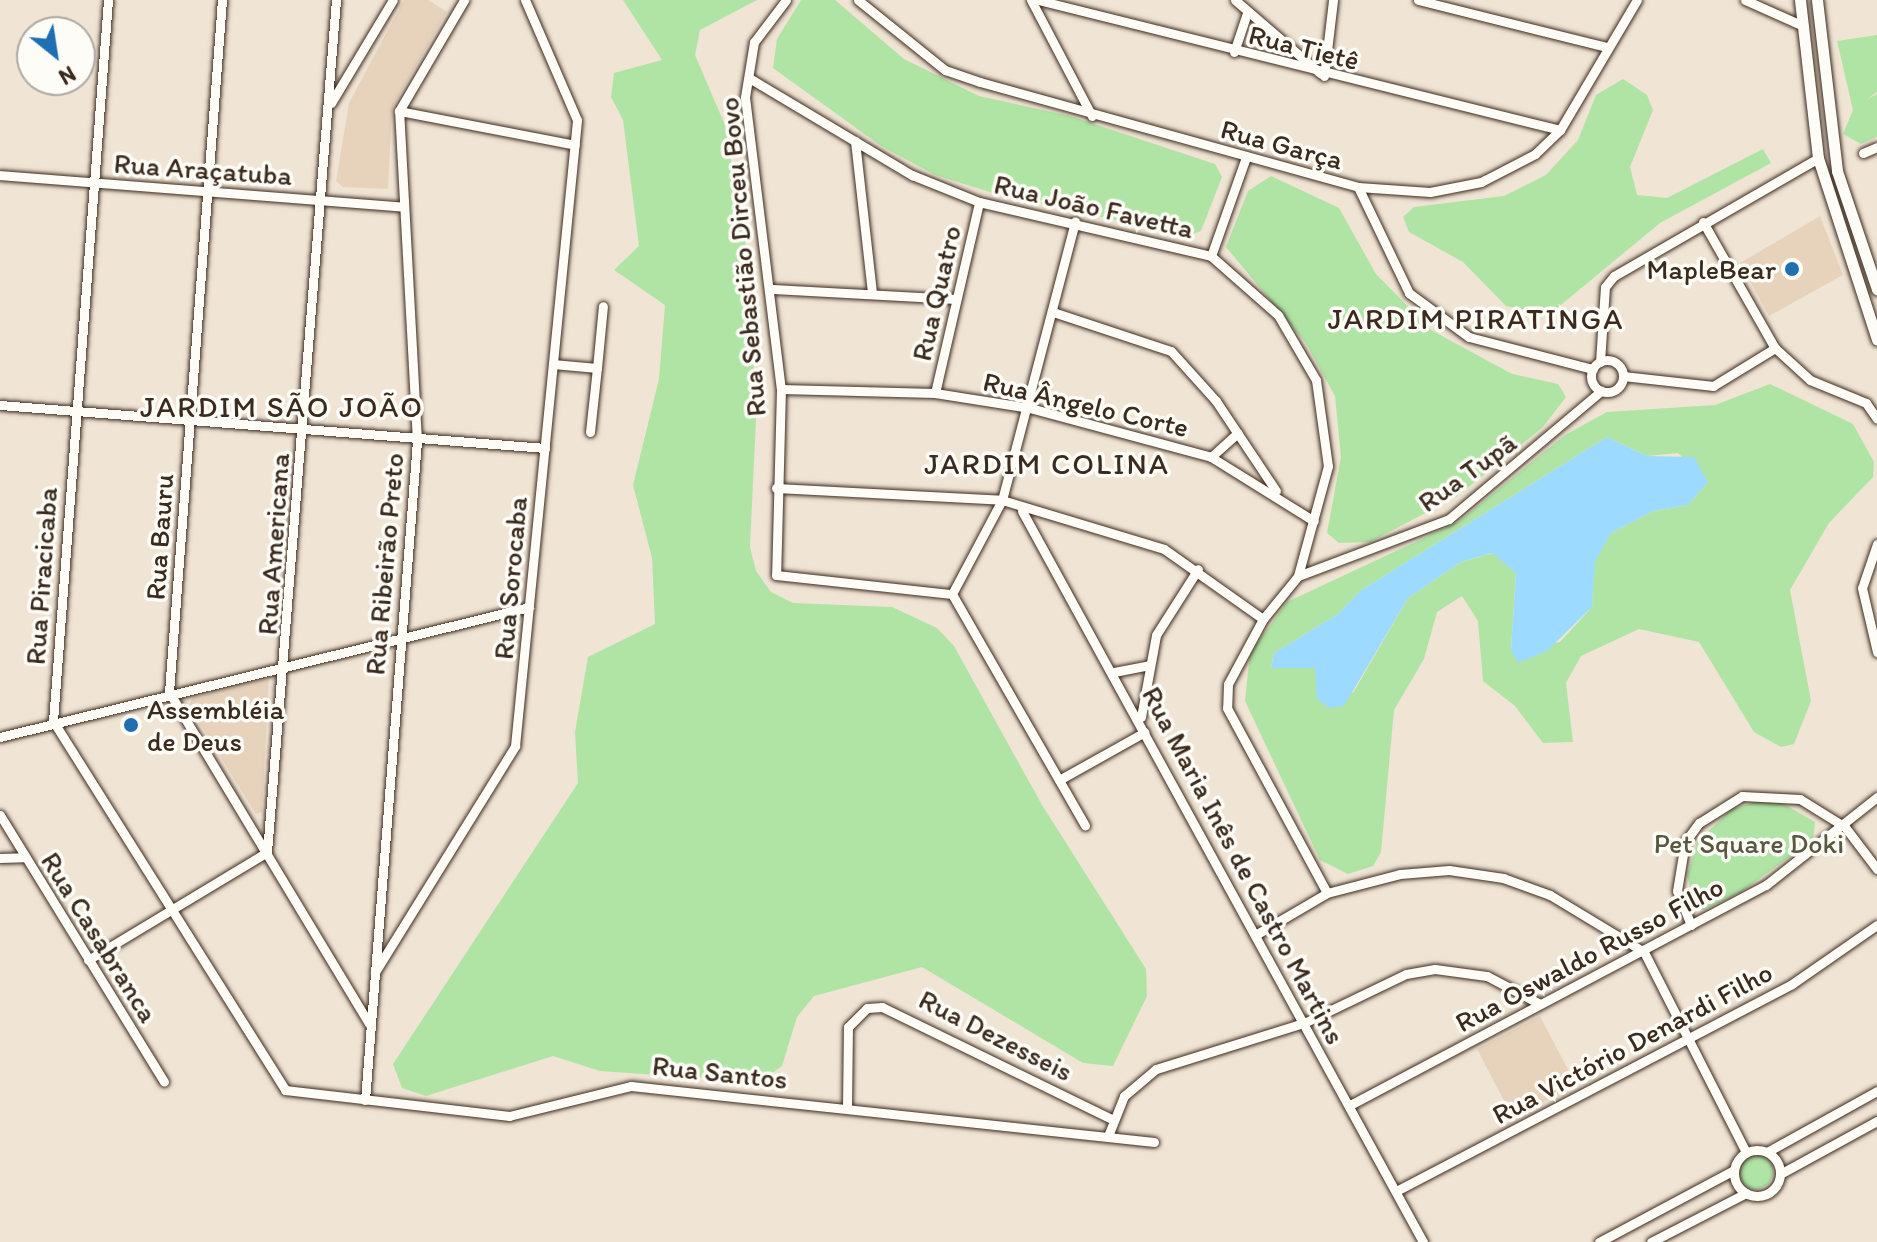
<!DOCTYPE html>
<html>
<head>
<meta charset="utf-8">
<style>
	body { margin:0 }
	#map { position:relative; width:1877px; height:1242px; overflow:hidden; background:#f0e4d4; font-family:Itim,sans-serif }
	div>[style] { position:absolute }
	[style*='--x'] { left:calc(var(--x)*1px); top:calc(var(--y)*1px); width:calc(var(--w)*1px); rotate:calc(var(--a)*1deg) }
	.built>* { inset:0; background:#e7d3bc }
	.green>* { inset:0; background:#b0e4a5 }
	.round { border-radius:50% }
	.water>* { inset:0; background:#9ddaff }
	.roads { filter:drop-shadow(0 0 2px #3b2a1e) drop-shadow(0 0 2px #3b2a1e) }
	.minor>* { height:9px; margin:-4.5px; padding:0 4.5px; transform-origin:4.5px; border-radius:4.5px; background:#fdfcf7 }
	.minor>.ring { margin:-4.5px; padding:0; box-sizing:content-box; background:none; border:9px solid #fdfcf7; border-radius:50% }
	.tertiary>* { height:11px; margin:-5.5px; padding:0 5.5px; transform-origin:5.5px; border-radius:5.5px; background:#fdfcf7 }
	.dots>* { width:22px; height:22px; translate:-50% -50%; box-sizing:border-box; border:4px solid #fdfcf7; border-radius:50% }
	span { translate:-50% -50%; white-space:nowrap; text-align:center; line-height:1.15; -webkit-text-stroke:7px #fdfcf7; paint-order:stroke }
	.street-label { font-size:28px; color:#3b2a1e }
	.poi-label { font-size:28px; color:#3b2a1e }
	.right { translate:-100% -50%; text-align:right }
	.left { translate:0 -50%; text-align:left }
	.park-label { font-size:28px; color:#585840 }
	.neighbourhood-label { font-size:30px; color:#3b2a1e; letter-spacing:2px }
	.north { position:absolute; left:16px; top:16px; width:80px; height:80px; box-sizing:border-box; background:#fdfcf7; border:2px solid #afa8a0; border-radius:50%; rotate:150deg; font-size:22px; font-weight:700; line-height:32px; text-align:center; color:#3b2a1e }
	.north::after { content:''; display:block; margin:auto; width:28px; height:36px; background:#1f6fb2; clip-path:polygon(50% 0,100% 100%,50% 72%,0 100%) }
</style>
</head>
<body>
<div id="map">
	<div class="built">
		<div style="clip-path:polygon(404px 0,428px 0,447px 12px,392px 108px,388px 189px,343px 187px,336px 181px,349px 103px)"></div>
		<div style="clip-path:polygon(1820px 216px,1843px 275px,1769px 316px,1740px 263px)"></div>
		<div style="clip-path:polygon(269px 678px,262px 812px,256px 814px,189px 706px,192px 698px)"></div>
		<div style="clip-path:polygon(1540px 1016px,1576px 1085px,1513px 1118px,1477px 1049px)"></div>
	</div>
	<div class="green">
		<div style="clip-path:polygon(623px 0,757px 0,700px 30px,695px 55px,725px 125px,749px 265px,756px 419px,750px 547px,756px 571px,771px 592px,793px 603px,892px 607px,937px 628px,954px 646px,1042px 805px,1146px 969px,1147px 996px,1113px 1066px,1083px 1063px,922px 967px,814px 996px,797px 1017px,782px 1066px,760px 1082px,600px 1071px,553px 1056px,426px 1096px,402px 1088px,393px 1064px,578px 783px,575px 732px,588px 657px,655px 624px,652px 558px,633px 485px,659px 379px,665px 305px,614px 270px,639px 246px,623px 120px,611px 97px,614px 73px,662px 60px)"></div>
		<div style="clip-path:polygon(801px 0,835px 0,904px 59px,979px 96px,1070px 116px,1215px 164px,1222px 177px,1201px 231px,1187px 236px,993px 193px,935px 175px,881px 146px,773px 68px,777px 39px)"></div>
		<div style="clip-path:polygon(1877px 35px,1877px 92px,1866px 100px,1877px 94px,1877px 137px,1861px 144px,1843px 134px,1853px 110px,1837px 41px)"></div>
		<div style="clip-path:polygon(1623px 79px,1647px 95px,1653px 110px,1630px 167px,1637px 195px,1667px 198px,1763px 149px,1771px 163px,1660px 223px,1550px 314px,1506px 306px,1463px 262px,1409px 232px,1403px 217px,1414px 207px,1504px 196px,1546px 175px,1578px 140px,1596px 95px)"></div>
		<div style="clip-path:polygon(1271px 176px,1339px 208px,1376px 274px,1431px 330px,1512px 374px,1558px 384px,1566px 397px,1543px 427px,1456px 497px,1370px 542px,1339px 543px,1327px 533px,1341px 457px,1335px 396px,1305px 342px,1226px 247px,1248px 191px)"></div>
		<div style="clip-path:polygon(evenodd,1770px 384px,1853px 424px,1874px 462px,1873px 477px,1829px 523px,1790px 590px,1811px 701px,1794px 744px,1781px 747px,1754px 732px,1699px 642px,1639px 629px,1581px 656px,1566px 683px,1573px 742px,1543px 743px,1515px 706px,1483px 681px,1478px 621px,1462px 596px,1437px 612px,1424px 659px,1394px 710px,1381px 852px,1373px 866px,1348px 874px,1320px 860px,1245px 701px,1250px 653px,1287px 602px,1458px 522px,1565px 435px,1607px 412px,1715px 405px,1770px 384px,1607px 437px,1647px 456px,1678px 453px,1708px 482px,1688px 505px,1653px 511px,1611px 533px,1594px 561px,1592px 607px,1560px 642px,1511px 650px,1516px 572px,1493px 553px,1461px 562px,1408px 598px,1353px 693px,1315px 668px,1271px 668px,1274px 653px,1338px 614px,1360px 591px,1607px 437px)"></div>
		<div style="clip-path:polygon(1758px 801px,1782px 803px,1815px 822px,1813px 840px,1741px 892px,1704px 910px,1695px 907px,1687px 875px,1697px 842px,1732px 809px)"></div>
		<div class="round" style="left:1739px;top:1155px;width:34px;height:34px"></div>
	</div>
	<div class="water">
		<div style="clip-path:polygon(1607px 437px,1647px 456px,1694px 457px,1708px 482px,1688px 505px,1653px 511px,1611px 533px,1595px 561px,1592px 607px,1547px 651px,1518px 663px,1511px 650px,1516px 573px,1492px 553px,1461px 562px,1408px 598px,1344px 706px,1329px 708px,1317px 699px,1315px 668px,1271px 668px,1274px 653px,1338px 614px,1360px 591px)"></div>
	</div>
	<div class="roads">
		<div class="minor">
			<div style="--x:108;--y:0;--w:723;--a:94.36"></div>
			<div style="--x:53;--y:721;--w:436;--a:57.8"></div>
			<div style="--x:285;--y:1090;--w:226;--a:6.6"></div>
			<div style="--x:509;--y:1116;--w:126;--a:-13.8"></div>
			<div style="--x:631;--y:1086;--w:526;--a:6.11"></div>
			<div style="--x:222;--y:0;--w:694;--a:94.38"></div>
			<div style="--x:169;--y:692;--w:387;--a:58.9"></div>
			<div style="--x:786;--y:0;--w:53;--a:127.3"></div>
			<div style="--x:754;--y:42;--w:56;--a:99.3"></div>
			<div style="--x:745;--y:97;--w:294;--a:83"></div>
			<div style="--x:781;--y:389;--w:186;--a:91.5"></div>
			<div style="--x:776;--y:575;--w:177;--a:6.2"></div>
			<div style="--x:858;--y:0;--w:112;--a:38.8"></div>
			<div style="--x:945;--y:70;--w:37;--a:19"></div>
			<div style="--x:980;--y:82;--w:392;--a:15.5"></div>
			<div style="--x:1358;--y:187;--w:72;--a:4"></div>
			<div style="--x:1430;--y:192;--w:52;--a:-11.1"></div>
			<div style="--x:1481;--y:182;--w:61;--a:-27.4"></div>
			<div style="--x:1535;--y:154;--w:35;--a:-44"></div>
			<div style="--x:1560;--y:130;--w:151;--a:-59.4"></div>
			<div style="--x:1031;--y:0;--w:131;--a:62.3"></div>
			<div style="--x:1038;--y:0;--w:538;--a:13.98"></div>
			<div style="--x:1235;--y:0;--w:113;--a:40.7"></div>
			<div style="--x:1418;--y:0;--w:195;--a:14"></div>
			<div style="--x:1745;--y:0;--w:64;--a:24.1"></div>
			<div style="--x:1234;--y:52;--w:41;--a:-71.6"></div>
			<div style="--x:1324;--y:76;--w:77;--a:-83.2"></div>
			<div style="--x:749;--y:78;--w:190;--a:30.8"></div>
			<div style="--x:912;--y:175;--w:72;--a:21.9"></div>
			<div style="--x:979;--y:202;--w:238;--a:13.1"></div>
			<div style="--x:1211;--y:256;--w:89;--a:41.4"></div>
			<div style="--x:1278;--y:315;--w:75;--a:59.7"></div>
			<div style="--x:1316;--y:380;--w:87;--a:82.1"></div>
			<div style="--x:1328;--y:466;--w:114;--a:105.3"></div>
			<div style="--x:1298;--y:576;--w:55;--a:129.1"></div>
			<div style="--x:1263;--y:619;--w:74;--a:118.3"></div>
			<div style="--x:1228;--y:684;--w:24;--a:92"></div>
			<div style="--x:1227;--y:708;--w:210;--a:61.6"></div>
			<div style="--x:331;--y:103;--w:120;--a:-59"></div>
			<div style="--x:399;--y:111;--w:179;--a:10.9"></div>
			<div style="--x:855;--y:141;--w:152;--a:83.6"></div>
			<div style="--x:1863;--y:153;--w:15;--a:-23"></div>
			<div style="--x:0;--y:175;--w:404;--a:4.5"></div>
			<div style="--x:1358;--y:187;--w:118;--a:64.3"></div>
			<div style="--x:1409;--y:293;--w:74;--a:36.3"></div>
			<div style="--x:1469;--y:337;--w:128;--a:14.5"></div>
			<div style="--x:1703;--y:222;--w:145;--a:60.3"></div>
			<div style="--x:1775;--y:348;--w:47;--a:42.4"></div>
			<div style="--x:1810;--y:380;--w:61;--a:22.3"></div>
			<div style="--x:1866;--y:403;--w:19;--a:55"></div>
			<div style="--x:1211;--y:256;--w:105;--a:-70.5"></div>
			<div style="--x:773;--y:289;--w:183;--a:3.1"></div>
			<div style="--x:1053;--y:312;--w:124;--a:18.3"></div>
			<div style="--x:1171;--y:351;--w:67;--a:48"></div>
			<div style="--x:1216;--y:401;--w:108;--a:56.3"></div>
			<div class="ring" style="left:1591px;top:360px;width:23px;height:23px"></div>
			<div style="--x:1600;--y:362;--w:75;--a:-86.2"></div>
			<div style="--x:1605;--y:287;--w:14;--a:-51"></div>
			<div style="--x:1614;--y:276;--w:236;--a:-30"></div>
			<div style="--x:553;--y:364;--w:44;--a:5.2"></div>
			<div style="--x:597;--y:368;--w:62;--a:-84.5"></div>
			<div style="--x:1623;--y:376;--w:91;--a:6.3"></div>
			<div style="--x:1713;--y:386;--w:73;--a:-31.5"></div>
			<div style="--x:781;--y:389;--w:154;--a:1.5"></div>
			<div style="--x:935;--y:393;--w:96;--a:9"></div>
			<div style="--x:1030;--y:408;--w:188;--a:15.1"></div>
			<div style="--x:1211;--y:457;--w:121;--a:31.9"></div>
			<div style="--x:935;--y:393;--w:196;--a:-77"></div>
			<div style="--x:0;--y:405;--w:547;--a:4.51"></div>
			<div style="--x:590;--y:432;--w:64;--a:-83.8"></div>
			<div style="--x:1211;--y:457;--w:36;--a:-42"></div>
			<div style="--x:776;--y:488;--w:226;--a:3"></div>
			<div style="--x:1002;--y:500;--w:169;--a:16.8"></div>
			<div style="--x:1164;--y:549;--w:121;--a:35.3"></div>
			<div style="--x:1022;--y:511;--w:834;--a:61.25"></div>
			<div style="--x:1877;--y:544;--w:46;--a:108.8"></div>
			<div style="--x:1862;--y:588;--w:66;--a:76.8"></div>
			<div style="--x:1298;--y:576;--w:161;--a:-20.7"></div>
			<div style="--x:1449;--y:519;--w:199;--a:-40.1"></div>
			<div style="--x:952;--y:594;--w:106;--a:-62"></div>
			<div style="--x:1002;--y:500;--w:288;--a:-75.3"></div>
			<div style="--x:952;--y:594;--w:267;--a:60.1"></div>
			<div style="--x:1114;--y:672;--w:36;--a:-11"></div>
			<div style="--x:1141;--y:717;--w:83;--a:-79.6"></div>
			<div style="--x:1156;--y:635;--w:78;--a:-57.5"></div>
			<div style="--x:0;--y:737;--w:545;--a:-13.81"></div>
			<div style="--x:1059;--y:780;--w:98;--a:-29.2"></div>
			<div style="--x:0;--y:815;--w:313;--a:58.4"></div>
			<div style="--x:0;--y:858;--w:24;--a:-2"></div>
			<div style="--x:1691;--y:925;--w:37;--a:-112"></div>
			<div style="--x:1677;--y:891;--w:50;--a:-80.7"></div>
			<div style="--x:1685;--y:842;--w:24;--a:-54"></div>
			<div style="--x:1699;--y:823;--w:51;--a:-32.1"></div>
			<div style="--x:1742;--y:796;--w:58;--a:3"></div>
			<div style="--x:1800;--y:799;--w:53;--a:31.9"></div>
			<div style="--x:1845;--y:827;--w:53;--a:52.7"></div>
			<div style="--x:1257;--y:934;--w:81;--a:-30.4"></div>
			<div style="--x:1327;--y:893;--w:75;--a:-14.6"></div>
			<div style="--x:1400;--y:874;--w:49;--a:-4.7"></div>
			<div style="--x:1449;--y:870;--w:55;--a:8.4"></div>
			<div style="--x:1503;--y:878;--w:50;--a:19.9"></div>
			<div style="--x:1550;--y:895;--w:110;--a:31.2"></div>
			<div style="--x:1644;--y:952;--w:225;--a:63"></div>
			<div style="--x:88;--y:960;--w:209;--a:-31.1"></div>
			<div style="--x:267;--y:852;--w:855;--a:-85.37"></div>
			<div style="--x:375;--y:972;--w:266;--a:-58.2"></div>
			<div style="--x:515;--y:746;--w:629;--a:-84.34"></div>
			<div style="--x:577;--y:120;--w:131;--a:-113.4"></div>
			<div style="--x:365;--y:1100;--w:661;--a:-85.49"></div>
			<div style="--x:417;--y:441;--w:330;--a:-93.1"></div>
			<div style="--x:399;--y:111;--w:129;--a:-59.6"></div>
			<div style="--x:1350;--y:1105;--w:471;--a:-27.9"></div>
			<div style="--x:1766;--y:885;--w:142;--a:-38.4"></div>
			<div style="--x:847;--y:1107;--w:80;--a:-89.3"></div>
			<div style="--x:848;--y:1027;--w:27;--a:-45"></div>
			<div style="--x:867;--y:1008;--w:15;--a:-4"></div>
			<div style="--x:882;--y:1007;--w:256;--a:26"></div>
			<div style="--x:1108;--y:1136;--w:43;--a:-68.2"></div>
			<div style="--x:1124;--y:1096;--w:42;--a:-40.2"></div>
			<div style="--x:1156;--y:1069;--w:155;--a:-17.3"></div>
			<div style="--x:1304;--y:1023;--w:113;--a:-25.7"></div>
			<div style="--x:1406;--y:974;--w:29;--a:-10"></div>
			<div style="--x:1435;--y:969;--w:52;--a:7.7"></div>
			<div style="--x:1487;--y:976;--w:60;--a:27.8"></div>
			<div class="ring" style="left:1734px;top:1150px;width:37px;height:37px"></div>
			<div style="--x:1767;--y:1152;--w:126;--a:-29"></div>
			<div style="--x:1780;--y:1174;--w:111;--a:-28.7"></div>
			<div style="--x:1400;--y:1189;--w:442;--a:-27.6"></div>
			<div style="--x:1792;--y:984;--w:103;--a:-34.8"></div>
			<div style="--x:1599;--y:1242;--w:153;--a:-28.1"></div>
			<div style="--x:1651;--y:1242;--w:107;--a:-27.3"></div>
		</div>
		<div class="tertiary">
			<div style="--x:1800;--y:0;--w:159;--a:83.5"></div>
			<div style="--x:1818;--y:158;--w:191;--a:72"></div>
			<div style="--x:1817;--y:0;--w:172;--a:83.3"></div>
			<div style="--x:1837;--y:171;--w:125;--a:71.3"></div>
		</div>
	</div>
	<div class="dots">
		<div style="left:1792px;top:269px;background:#1f6fb2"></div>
		<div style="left:131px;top:725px;background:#1f6fb2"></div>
	</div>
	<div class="street-label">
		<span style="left:1304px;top:47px;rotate:14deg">Rua Tietê</span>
		<span style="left:1282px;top:144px;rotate:15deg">Rua Garça</span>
		<span style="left:203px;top:169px;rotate:4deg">Rua Araçatuba</span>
		<span style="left:1094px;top:206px;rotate:13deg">Rua João Favetta</span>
		<span style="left:742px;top:257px;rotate:-95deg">Rua Sebastião Dirceu Bovo</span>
		<span style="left:936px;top:293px;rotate:-77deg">Rua Quatro</span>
		<span style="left:1086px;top:404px;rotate:13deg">Rua Ângelo Corte</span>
		<span style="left:1467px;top:472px;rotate:-36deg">Rua Tupã</span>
		<span style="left:159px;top:537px;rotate:-86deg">Rua Bauru</span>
		<span style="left:273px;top:544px;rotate:-86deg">Rua Americana</span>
		<span style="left:384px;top:564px;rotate:-85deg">Rua Ribeirão Preto</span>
		<span style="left:41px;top:576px;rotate:-86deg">Rua Piracicaba</span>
		<span style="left:510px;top:578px;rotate:-85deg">Rua Sorocaba</span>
		<span style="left:1244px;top:865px;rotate:62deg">Rua Maria Inês de Castro Martins</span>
		<span style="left:100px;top:937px;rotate:58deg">Rua Casabranca</span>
		<span style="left:1589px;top:954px;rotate:-28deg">Rua Oswaldo Russo Filho</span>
		<span style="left:996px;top:1035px;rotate:27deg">Rua Dezesseis</span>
		<span style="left:1632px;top:1043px;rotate:-28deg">Rua Victório Denardi Filho</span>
		<span style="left:720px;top:1072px;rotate:6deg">Rua Santos</span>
	</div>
	<div class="poi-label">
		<span class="right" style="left:1776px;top:269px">MapleBear</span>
		<span class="left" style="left:147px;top:725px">Assembléia<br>de Deus</span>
	</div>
	<div class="park-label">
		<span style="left:1749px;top:843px">Pet Square Doki</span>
	</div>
	<div class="neighbourhood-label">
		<span style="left:1476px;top:319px">JARDIM PIRATINGA</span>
		<span style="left:282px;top:407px">JARDIM SÃO JOÃO</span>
		<span style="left:1047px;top:464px">JARDIM COLINA</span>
	</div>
	<div class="north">N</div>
</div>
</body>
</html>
